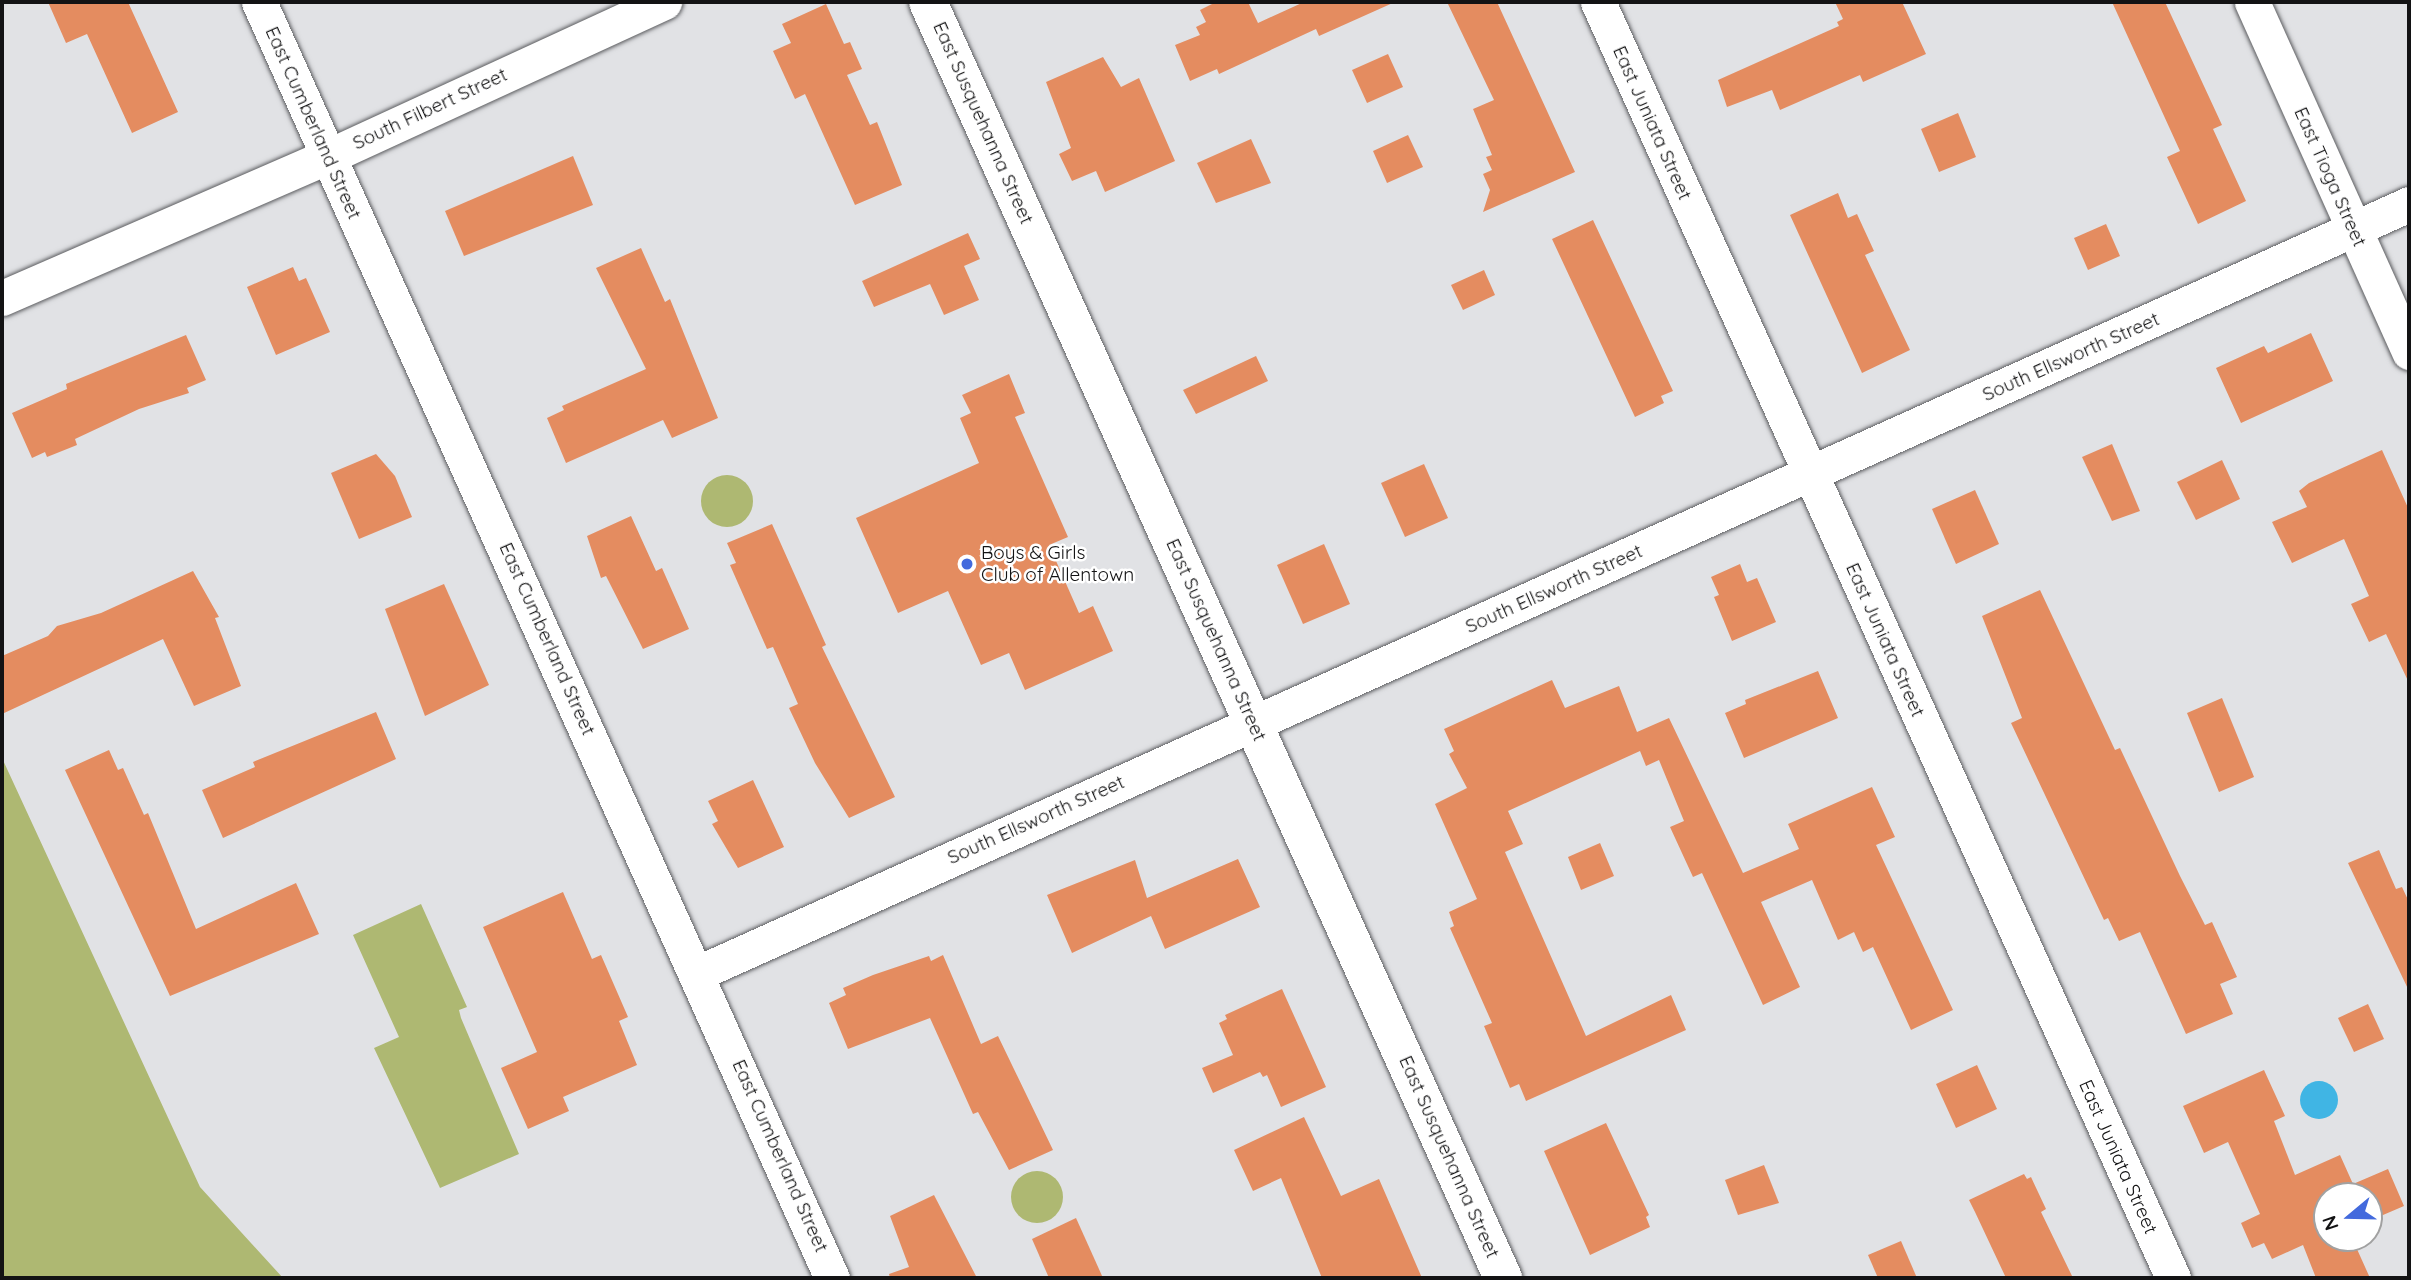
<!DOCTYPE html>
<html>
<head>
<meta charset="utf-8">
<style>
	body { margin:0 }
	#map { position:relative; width:2411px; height:1280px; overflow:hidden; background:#e1e2e5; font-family:Quicksand,sans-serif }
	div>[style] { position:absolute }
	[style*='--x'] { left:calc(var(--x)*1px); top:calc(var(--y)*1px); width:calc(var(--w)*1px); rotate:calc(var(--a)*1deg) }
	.green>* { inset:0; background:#aeb872 }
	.round { border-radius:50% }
	.water>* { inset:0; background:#40b5e4 }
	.building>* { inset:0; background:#e48c60 }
	.roads { filter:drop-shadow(0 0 2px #5b5c5f) drop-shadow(0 0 2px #5b5c5f) }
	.street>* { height:35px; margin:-17.5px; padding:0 17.5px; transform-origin:17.5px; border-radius:17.5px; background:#fff }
	.secondary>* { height:38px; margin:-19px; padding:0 19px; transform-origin:19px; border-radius:19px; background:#fff }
	.dots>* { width:19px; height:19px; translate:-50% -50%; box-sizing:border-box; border:4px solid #fff; border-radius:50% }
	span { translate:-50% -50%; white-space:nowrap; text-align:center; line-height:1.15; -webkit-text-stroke:5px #fff; paint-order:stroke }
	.street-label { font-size:19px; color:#131314 }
	.poi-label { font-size:19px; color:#131314 }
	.left { translate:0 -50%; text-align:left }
	.frame { position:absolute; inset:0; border:4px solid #131314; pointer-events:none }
	.north { position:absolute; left:2313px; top:1182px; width:70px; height:70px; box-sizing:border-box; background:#fff; border:2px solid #a1a1a1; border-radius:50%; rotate:251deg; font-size:19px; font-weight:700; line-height:28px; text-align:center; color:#131314 }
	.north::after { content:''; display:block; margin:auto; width:24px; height:32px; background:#436add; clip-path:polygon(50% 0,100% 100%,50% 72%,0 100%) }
</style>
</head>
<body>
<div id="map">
	<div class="green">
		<div class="round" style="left:701px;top:475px;width:52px;height:52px"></div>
		<div style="clip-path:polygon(2px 758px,200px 1187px,283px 1278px,2px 1278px)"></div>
		<div style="clip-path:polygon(421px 904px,467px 1007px,459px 1010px,461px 1018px,519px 1154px,440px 1188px,374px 1048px,399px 1037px,353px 935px)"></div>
		<div class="round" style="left:1011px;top:1171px;width:52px;height:52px"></div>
	</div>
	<div class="water">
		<div class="round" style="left:2300px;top:1081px;width:38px;height:38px"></div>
	</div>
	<div class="building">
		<div style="clip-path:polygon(48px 2px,128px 2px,178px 112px,132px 133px,87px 34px,66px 43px)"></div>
		<div style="clip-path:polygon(1216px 2px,1248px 2px,1258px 23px,1304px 2px,1395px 2px,1319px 36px,1316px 29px,1219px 74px,1217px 69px,1190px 81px,1175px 45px,1200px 35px,1196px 27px,1206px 22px,1200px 10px)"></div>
		<div style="clip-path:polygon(1447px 2px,1497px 2px,1575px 172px,1483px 212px,1490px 190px,1483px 174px,1492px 170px,1486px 157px,1492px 155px,1473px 109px,1494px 100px)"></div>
		<div style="clip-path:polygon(1835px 2px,1902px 2px,1926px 54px,1863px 82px,1860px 75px,1780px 110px,1772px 90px,1727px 107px,1718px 80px,1839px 26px,1837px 22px,1843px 19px)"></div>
		<div style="clip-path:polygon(2112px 2px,2165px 2px,2222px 125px,2213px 129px,2246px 201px,2198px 224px,2167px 157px,2180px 151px)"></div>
		<div style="clip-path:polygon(826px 4px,844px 44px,850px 42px,862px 69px,847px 75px,870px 125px,877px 122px,902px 185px,855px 205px,805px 94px,795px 99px,773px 51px,791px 43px,782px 24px)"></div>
		<div style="clip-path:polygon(1388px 54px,1403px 87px,1367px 103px,1352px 70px)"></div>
		<div style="clip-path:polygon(1103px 57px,1121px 87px,1139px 78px,1175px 161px,1105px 192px,1096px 171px,1072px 181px,1059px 154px,1071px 148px,1046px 82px)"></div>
		<div style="clip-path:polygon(1958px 113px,1976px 157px,1939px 172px,1921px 129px)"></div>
		<div style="clip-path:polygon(1408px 135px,1423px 167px,1387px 183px,1373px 151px)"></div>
		<div style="clip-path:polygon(1251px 139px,1271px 183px,1216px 203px,1197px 163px)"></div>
		<div style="clip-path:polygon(573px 156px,593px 205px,464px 256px,445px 211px)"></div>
		<div style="clip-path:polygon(1838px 193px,1848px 218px,1857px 214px,1874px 251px,1865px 255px,1910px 350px,1862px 373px,1790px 215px)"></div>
		<div style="clip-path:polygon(1593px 220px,1673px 391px,1661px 396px,1664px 403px,1635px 417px,1552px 239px)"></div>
		<div style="clip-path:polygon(2106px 224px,2120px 256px,2088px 270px,2074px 238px)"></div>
		<div style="clip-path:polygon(968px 233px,980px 259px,964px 266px,979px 300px,944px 315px,930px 284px,874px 307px,862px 281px)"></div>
		<div style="clip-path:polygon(641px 248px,665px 302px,670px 299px,718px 418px,672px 438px,663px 420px,566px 463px,547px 418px,564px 410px,562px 406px,646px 369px,596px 268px)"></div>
		<div style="clip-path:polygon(293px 267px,299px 281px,306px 278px,330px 332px,276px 355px,247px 287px)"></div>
		<div style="clip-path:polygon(1484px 270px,1495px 295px,1463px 310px,1451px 285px)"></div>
		<div style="clip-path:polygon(2311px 333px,2333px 381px,2241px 423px,2216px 368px,2264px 346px,2268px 353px)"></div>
		<div style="clip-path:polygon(186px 335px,206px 380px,187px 388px,189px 393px,139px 409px,75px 439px,77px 445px,47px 457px,45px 452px,32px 458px,12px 413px,67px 389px,66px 384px)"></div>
		<div style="clip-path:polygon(1256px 356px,1268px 381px,1196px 414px,1183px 390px)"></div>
		<div style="clip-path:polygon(1009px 374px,1025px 413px,1015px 417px,1068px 537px,1049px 545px,1079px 613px,1093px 606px,1113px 651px,1025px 690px,1009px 653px,981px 665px,948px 591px,898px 613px,856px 518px,979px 463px,960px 418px,971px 413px,962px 395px)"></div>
		<div style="clip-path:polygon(2112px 444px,2140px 511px,2112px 521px,2082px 457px)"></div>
		<div style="clip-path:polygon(2382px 450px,2409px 510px,2409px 683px,2386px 634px,2369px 642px,2351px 604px,2369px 596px,2344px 539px,2292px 563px,2272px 522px,2307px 507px,2299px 491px,2309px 483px)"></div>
		<div style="clip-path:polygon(376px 454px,395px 476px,412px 517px,359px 539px,331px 473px)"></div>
		<div style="clip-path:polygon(2222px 460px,2240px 499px,2196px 520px,2177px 482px)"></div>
		<div style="clip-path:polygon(1424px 464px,1448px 518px,1405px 537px,1381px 483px)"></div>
		<div style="clip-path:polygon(1975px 490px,1999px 544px,1956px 564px,1932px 509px)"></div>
		<div style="clip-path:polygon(631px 516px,656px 571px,662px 568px,689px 629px,643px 649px,606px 576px,601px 578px,587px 536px)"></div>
		<div style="clip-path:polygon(772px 524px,826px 645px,822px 647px,895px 797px,849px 818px,815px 763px,789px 708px,798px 704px,773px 647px,767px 649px,730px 565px,736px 563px,727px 543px)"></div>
		<div style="clip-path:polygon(1324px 544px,1350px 604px,1303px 624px,1277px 565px)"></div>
		<div style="clip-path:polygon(1740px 564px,1747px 582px,1757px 578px,1776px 622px,1732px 641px,1714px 597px,1719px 595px,1711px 577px)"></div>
		<div style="clip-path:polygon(193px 571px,219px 617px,215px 618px,241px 686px,194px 706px,163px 639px,2px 714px,2px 656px,48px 636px,57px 626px,101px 613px)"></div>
		<div style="clip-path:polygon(444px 584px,489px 685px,425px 716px,385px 609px)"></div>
		<div style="clip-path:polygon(2040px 590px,2115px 750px,2120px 748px,2180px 876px,2205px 925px,2212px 922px,2237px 977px,2220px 984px,2233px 1014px,2186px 1034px,2140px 932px,2119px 941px,2108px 918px,2104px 920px,2011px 723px,2022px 718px,1982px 616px)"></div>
		<div style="clip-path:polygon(1818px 671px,1838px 718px,1744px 758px,1725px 713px,1746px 704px,1745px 700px)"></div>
		<div style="clip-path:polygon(1552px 680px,1565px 708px,1619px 686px,1637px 732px,1669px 718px,1743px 873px,1799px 849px,1788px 824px,1872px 787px,1895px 837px,1876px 845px,1953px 1010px,1911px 1030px,1873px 947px,1863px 952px,1854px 932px,1838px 940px,1812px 880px,1761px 902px,1800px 987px,1763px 1005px,1702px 873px,1693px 877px,1670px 827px,1684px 821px,1659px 760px,1646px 766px,1640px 751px,1508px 811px,1523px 844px,1505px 852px,1586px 1036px,1671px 995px,1686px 1030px,1526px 1101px,1519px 1084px,1510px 1088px,1484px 1026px,1492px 1023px,1450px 928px,1454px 926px,1449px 912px,1477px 899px,1435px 804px,1467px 788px,1449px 754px,1454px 751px,1444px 729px)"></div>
		<div style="clip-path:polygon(2222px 698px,2254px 777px,2219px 792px,2187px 713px)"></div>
		<div style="clip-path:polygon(376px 712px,396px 759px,223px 838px,202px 790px,255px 767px,253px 762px)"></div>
		<div style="clip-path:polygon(109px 750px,118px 770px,123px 768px,144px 815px,148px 813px,196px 929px,296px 883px,319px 934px,170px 996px,65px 770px)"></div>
		<div style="clip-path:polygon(753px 780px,784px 847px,738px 868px,712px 824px,718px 821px,708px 801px)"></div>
		<div style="clip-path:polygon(1600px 843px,1614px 876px,1581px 890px,1568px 857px)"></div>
		<div style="clip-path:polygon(2379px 850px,2396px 889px,2402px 887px,2409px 902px,2409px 991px,2348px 863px)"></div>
		<div style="clip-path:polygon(1238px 859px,1260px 907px,1165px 949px,1151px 916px,1072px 953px,1047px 895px,1135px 860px,1147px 898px)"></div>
		<div style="clip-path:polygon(563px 892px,592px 959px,601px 955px,628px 1017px,619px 1021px,637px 1065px,563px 1097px,569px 1111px,528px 1129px,501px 1068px,537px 1052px,483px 927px)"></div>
		<div style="clip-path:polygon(943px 955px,981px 1044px,998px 1036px,1053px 1150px,1009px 1170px,978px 1112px,973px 1114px,930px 1018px,848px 1049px,829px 1003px,846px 995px,843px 988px,873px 975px,929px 956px,931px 961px)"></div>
		<div style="clip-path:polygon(1282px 989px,1326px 1087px,1281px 1107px,1267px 1075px,1263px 1077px,1260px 1072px,1213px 1093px,1202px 1068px,1233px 1055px,1219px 1023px,1227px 1019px,1225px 1015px)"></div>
		<div style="clip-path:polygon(2368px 1004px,2384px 1039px,2354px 1052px,2338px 1018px)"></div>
		<div style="clip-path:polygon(1977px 1065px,1997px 1109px,1956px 1128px,1936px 1084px)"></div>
		<div style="clip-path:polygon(2264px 1070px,2285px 1116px,2274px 1121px,2295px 1175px,2340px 1155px,2353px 1184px,2388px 1169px,2404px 1206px,2369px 1221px,2369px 1196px,2327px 1196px,2327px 1238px,2352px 1238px,2370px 1278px,2316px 1278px,2303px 1245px,2272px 1259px,2264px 1243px,2252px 1248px,2241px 1223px,2260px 1214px,2228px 1142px,2204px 1153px,2183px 1106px)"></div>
		<div style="clip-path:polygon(1304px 1117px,1341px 1196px,1379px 1179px,1422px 1278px,1322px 1278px,1281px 1178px,1253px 1191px,1234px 1150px)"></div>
		<div style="clip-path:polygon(1606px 1123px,1649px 1215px,1646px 1217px,1650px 1227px,1590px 1255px,1544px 1151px)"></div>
		<div style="clip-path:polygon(1764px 1165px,1779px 1203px,1738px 1215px,1725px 1180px)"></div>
		<div style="clip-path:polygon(2024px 1174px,2027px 1179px,2031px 1177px,2046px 1209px,2041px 1212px,2073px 1278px,2006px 1278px,1975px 1212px,1969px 1200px)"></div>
		<div style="clip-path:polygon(934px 1195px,977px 1278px,890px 1278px,889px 1274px,909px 1267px,890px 1216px)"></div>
		<div style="clip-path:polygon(1076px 1218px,1103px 1278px,1049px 1278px,1032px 1239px)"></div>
		<div style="clip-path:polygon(1901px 1241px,1917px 1278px,1878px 1278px,1868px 1255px)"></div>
	</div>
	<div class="roads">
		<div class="street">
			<div style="--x:259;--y:2;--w:1399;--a:65.82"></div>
			<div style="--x:1598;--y:2;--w:1400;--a:65.74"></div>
			<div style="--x:2252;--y:2;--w:384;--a:65.8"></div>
			<div style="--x:2;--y:298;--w:357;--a:-23.5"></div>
			<div style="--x:329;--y:156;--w:369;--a:-24.7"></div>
			<div style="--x:698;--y:973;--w:1876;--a:-24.2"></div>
		</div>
		<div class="secondary">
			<div style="--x:928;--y:2;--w:1400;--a:65.74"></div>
		</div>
	</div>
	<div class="dots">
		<div style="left:967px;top:564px;background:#436add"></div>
	</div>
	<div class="street-label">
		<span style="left:430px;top:109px;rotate:-25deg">South Filbert Street</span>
		<span style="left:313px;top:123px;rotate:66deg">East Cumberland Street</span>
		<span style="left:983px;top:123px;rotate:66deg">East Susquehanna Street</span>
		<span style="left:1652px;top:123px;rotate:66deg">East Juniata Street</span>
		<span style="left:2330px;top:177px;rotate:66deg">East Tioga Street</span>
		<span style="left:2071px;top:357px;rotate:-24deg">South Ellsworth Street</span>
		<span style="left:1554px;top:589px;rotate:-24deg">South Ellsworth Street</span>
		<span style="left:547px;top:639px;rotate:66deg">East Cumberland Street</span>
		<span style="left:1216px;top:640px;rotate:66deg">East Susquehanna Street</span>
		<span style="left:1885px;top:640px;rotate:66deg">East Juniata Street</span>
		<span style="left:1036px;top:820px;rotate:-24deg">South Ellsworth Street</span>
		<span style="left:780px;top:1156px;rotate:66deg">East Cumberland Street</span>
		<span style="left:1449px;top:1157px;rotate:66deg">East Susquehanna Street</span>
		<span style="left:2118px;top:1157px;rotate:66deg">East Juniata Street</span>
	</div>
	<div class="poi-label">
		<span class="left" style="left:981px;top:564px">Boys &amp; Girls<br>Club of Allentown</span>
	</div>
	<div class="frame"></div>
	<div class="north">N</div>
</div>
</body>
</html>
